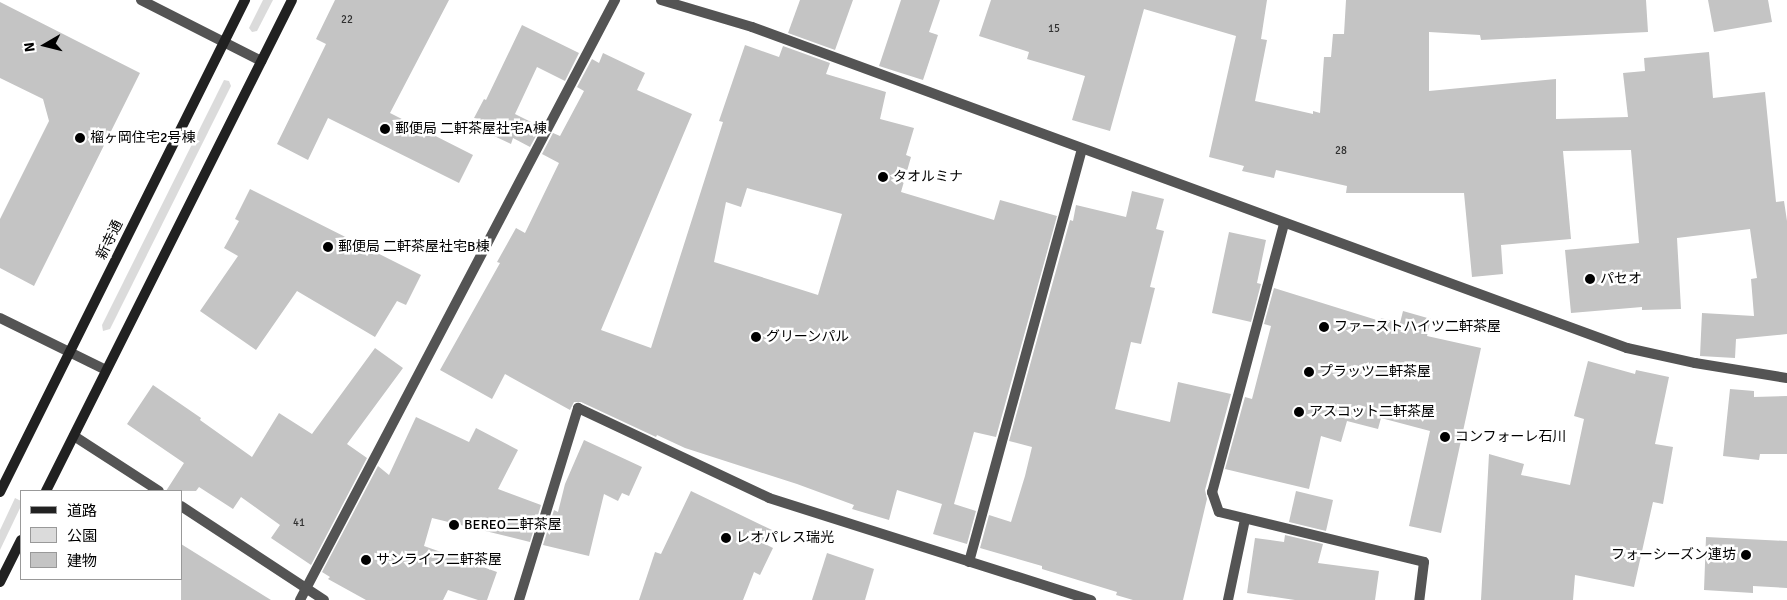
<!DOCTYPE html>
<html>
<head>
<meta charset="utf-8">
<style>
	body { margin:0 }
	#map { position:relative; width:1787px; height:600px; overflow:hidden; background:#fff; font-family:Signika,"Noto Sans JP",sans-serif }
	div>[style] { position:absolute }
	[style*='--x'] { left:calc(var(--x)*1px); top:calc(var(--y)*1px); width:calc(var(--w)*1px); rotate:calc(var(--a)*1deg) }
	.green>* { inset:0; background:#dbdbdb }
	.building>* { inset:0; background:#c4c4c4 }
	.street>* { height:10px; margin:-5px; padding:0 5px; transform-origin:5px; border-radius:5px; background:#545454 }
	.secondary>* { height:10px; margin:-5px; padding:0 5px; transform-origin:5px; border-radius:5px; background:#212121 }
	.dots>* { width:14px; height:14px; translate:-50% -50%; box-sizing:border-box; border:2px solid #fff; border-radius:50% }
	span { translate:-50% -50%; white-space:nowrap; text-align:center; line-height:1.15; -webkit-text-stroke:5px #fff; paint-order:stroke }
	.number-label { font-size:11px; color:#313131 }
	.number-label span { -webkit-text-stroke-width:0 }
	.poi-label { font-size:14px; color:#000 }
	.left { translate:0 -50%; text-align:left }
	.right { translate:-100% -50%; text-align:right }
	.street-label { font-size:14px; color:#000 }
	.legend { position:absolute; left:20px; top:490px; width:162px; height:90px; box-sizing:border-box; background:#fff; border:1px solid #999; margin:0; padding:6px 9px; list-style:none; font-size:15px; color:#000 }
	.legend li { display:flex; align-items:center; gap:10px; height:25px }
	.legend b { width:25px; border:1px solid #999 }
	.north { position:absolute; left:20px; top:20px; width:50px; height:50px; -webkit-text-stroke:4px #fff; paint-order:stroke; rotate:262deg; font-size:14px; font-weight:700; line-height:20px; text-align:center; color:#000 }
	.north::after { content:''; display:block; margin:auto; width:18px; height:22px; background:#000; clip-path:polygon(50% 0,100% 100%,50% 72%,0 100%) }
</style>
</head>
<body>
<div id="map">
	<div class="green">
		<div style="clip-path:polygon(263px 0,273px 0,257px 31px,252px 32px,249px 28px)"></div>
		<div style="clip-path:polygon(224px 80px,229px 81px,231px 86px,110px 329px,103px 331px,102px 325px)"></div>
		<div style="clip-path:polygon(15px 498px,21px 501px,21px 506px,0 550px,0 530px)"></div>
	</div>
	<div class="building">
		<div style="clip-path:polygon(335px 0,449px 0,390px 113px,473px 155px,459px 183px,328px 118px,308px 160px,277px 144px,326px 44px,316px 39px)"></div>
		<div style="clip-path:polygon(800px 0,853px 0,835px 50px,788px 33px)"></div>
		<div style="clip-path:polygon(901px 0,940px 0,929px 32px,938px 35px,923px 80px,879px 66px)"></div>
		<div style="clip-path:polygon(991px 0,1267px 0,1261px 39px,1267px 40px,1255px 101px,1313px 114px,1313px 111px,1320px 113px,1324px 57px,1331px 57px,1333px 34px,1344px 34px,1346px 0,1646px 0,1648px 32px,1481px 40px,1480px 35px,1429px 32px,1429px 91px,1556px 79px,1556px 119px,1628px 117px,1623px 73px,1645px 71px,1644px 58px,1709px 52px,1713px 98px,1765px 92px,1776px 202px,1784px 201px,1787px 221px,1787px 334px,1736px 339px,1735px 358px,1700px 356px,1702px 313px,1754px 316px,1751px 279px,1757px 278px,1750px 229px,1677px 238px,1681px 309px,1642px 310px,1642px 307px,1571px 313px,1565px 250px,1639px 243px,1631px 150px,1563px 151px,1571px 239px,1501px 245px,1503px 274px,1472px 277px,1464px 193px,1346px 193px,1347px 186px,1276px 170px,1274px 178px,1242px 171px,1244px 166px,1209px 157px,1236px 36px,1144px 9px,1110px 131px,1072px 120px,1085px 76px,1027px 59px,1029px 52px,979px 36px)"></div>
		<div style="clip-path:polygon(1708px 0,1768px 0,1772px 22px,1714px 32px)"></div>
		<div style="clip-path:polygon(0 2px,140px 73px,34px 286px,0 268px,0 219px,49px 121px,43px 99px,0 78px)"></div>
		<div style="clip-path:polygon(522px 25px,579px 53px,565px 81px,537px 67px,515px 114px,541px 127px,530px 147px,513px 138px,511px 144px,473px 126px,477px 119px,474px 118px,484px 99px,486px 100px)"></div>
		<div style="clip-path:polygon(evenodd,745px 45px,779px 57px,783px 46px,830px 63px,826px 74px,886px 92px,880px 119px,914px 128px,906px 155px,911px 157px,901px 192px,994px 220px,1000px 200px,1057px 216px,996px 437px,974px 432px,954px 504px,976px 511px,967px 544px,933px 534px,942px 504px,897px 490px,889px 520px,852px 509px,854px 505px,797px 484px,685px 448px,657px 435px,656px 437px,581px 402px,574px 402px,570px 410px,505px 374px,492px 399px,440px 370px,500px 263px,497px 262px,516px 228px,525px 233px,559px 163px,542px 154px,553px 133px,560px 136px,584px 91px,577px 87px,592px 59px,599px 63px,603px 53px,645px 73px,637px 90px,692px 114px,601px 330px,651px 348px,723px 122px,719px 121px,745px 45px,747px 188px,842px 214px,818px 295px,714px 262px,726px 202px,741px 207px,747px 188px)"></div>
		<div style="clip-path:polygon(250px 189px,421px 275px,406px 305px,397px 301px,375px 337px,297px 291px,256px 350px,200px 311px,238px 256px,224px 248px,239px 221px,235px 219px)"></div>
		<div style="clip-path:polygon(1132px 191px,1164px 199px,1156px 229px,1164px 231px,1150px 287px,1155px 288px,1141px 344px,1131px 342px,1115px 409px,1170px 422px,1178px 382px,1231px 394px,1205px 490px,1207px 499px,1183px 600px,1133px 600px,1116px 595px,1117px 592px,1042px 569px,1042px 566px,980px 548px,989px 515px,1011px 522px,1025px 476px,1032px 447px,1009px 441px,1070px 220px,1073px 221px,1076px 205px,1126px 217px)"></div>
		<div style="clip-path:polygon(1229px 232px,1266px 240px,1257px 283px,1261px 284px,1251px 322px,1212px 313px)"></div>
		<div style="clip-path:polygon(1274px 288px,1380px 321px,1381px 318px,1400px 323px,1403px 311px,1431px 319px,1427px 336px,1481px 348px,1441px 533px,1409px 526px,1430px 431px,1381px 418px,1378px 429px,1347px 421px,1341px 442px,1321px 436px,1309px 489px,1225px 469px,1245px 397px,1252px 399px,1271px 326px,1264px 324px)"></div>
		<div style="clip-path:polygon(375px 348px,403px 368px,347px 444px,367px 458px,311px 565px,271px 538px,280px 525px,241px 497px,233px 509px,199px 487px,196px 491px,166px 491px,184px 463px,127px 424px,153px 385px,201px 418px,200px 420px,252px 457px,279px 413px,312px 434px)"></div>
		<div style="clip-path:polygon(1588px 361px,1635px 374px,1636px 370px,1669px 377px,1655px 444px,1673px 447px,1663px 504px,1653px 502px,1634px 587px,1575px 575px,1573px 600px,1481px 600px,1489px 454px,1524px 464px,1521px 475px,1570px 485px,1584px 419px,1574px 416px)"></div>
		<div style="clip-path:polygon(1730px 389px,1754px 391px,1754px 397px,1787px 396px,1787px 454px,1760px 454px,1759px 460px,1723px 456px)"></div>
		<div style="clip-path:polygon(416px 417px,469px 442px,476px 428px,518px 450px,498px 489px,541px 505px,530px 542px,432px 518px,424px 546px,497px 572px,487px 600px,478px 600px,448px 590px,443px 600px,366px 600px,328px 579px,330px 577px,322px 572px,378px 466px,389px 475px)"></div>
		<div style="clip-path:polygon(584px 440px,642px 467px,629px 496px,622px 493px,618px 501px,604px 494px,589px 556px,543px 545px,554px 510px,558px 512px,565px 484px)"></div>
		<div style="clip-path:polygon(691px 491px,772px 530px,765px 544px,773px 548px,760px 575px,754px 572px,743px 600px,639px 600px,655px 552px,661px 554px)"></div>
		<div style="clip-path:polygon(1296px 491px,1333px 500px,1326px 531px,1289px 522px)"></div>
		<div style="clip-path:polygon(1285px 535px,1323px 544px,1318px 563px,1379px 571px,1375px 600px,1295px 600px,1247px 593px,1255px 538px,1284px 542px)"></div>
		<div style="clip-path:polygon(1706px 537px,1787px 541px,1787px 588px,1753px 586px,1753px 593px,1704px 590px)"></div>
		<div style="clip-path:polygon(181px 544px,271px 600px,181px 600px)"></div>
		<div style="clip-path:polygon(827px 553px,874px 569px,865px 600px,812px 600px)"></div>
	</div>
	<div class="street">
		<div style="--x:141;--y:0;--w:135;--a:26.9"></div>
		<div style="--x:661;--y:0;--w:95;--a:16.5"></div>
		<div style="--x:752;--y:27;--w:932;--a:20.15"></div>
		<div style="--x:1627;--y:348;--w:70;--a:12.4"></div>
		<div style="--x:1695;--y:363;--w:93;--a:9.3"></div>
		<div style="--x:1284;--y:224;--w:278;--a:105"></div>
		<div style="--x:1212;--y:492;--w:21;--a:71"></div>
		<div style="--x:1219;--y:512;--w:211;--a:13.7"></div>
		<div style="--x:1424;--y:562;--w:38;--a:97"></div>
		<div style="--x:0;--y:318;--w:118;--a:26.1"></div>
		<div style="--x:74;--y:436;--w:101;--a:32.9"></div>
		<div style="--x:181;--y:506;--w:171;--a:33.3"></div>
		<div style="--x:969;--y:562;--w:427;--a:-74.7"></div>
		<div style="--x:300;--y:600;--w:678;--a:-62.3"></div>
		<div style="--x:519;--y:600;--w:201;--a:-72.9"></div>
		<div style="--x:578;--y:408;--w:211;--a:25.2"></div>
		<div style="--x:769;--y:498;--w:338;--a:17.6"></div>
		<div style="--x:1228;--y:600;--w:83;--a:-78.1"></div>
	</div>
	<div class="secondary">
		<div style="--x:46;--y:491;--w:549;--a:-63.39"></div>
		<div style="--x:0;--y:492;--w:550;--a:-63.53"></div>
		<div style="--x:0;--y:582;--w:47;--a:-63.4"></div>
	</div>
	<div class="dots">
		<div style="left:385px;top:129px;background:#000"></div>
		<div style="left:80px;top:138px;background:#000"></div>
		<div style="left:883px;top:177px;background:#000"></div>
		<div style="left:328px;top:247px;background:#000"></div>
		<div style="left:1590px;top:279px;background:#000"></div>
		<div style="left:1324px;top:327px;background:#000"></div>
		<div style="left:756px;top:337px;background:#000"></div>
		<div style="left:1309px;top:372px;background:#000"></div>
		<div style="left:1299px;top:412px;background:#000"></div>
		<div style="left:1445px;top:437px;background:#000"></div>
		<div style="left:454px;top:525px;background:#000"></div>
		<div style="left:726px;top:538px;background:#000"></div>
		<div style="left:1746px;top:555px;background:#000"></div>
		<div style="left:366px;top:560px;background:#000"></div>
	</div>
	<div class="number-label">
		<span style="left:347px;top:20px">22</span>
		<span style="left:1054px;top:29px">15</span>
		<span style="left:1341px;top:151px">28</span>
		<span style="left:299px;top:523px">41</span>
	</div>
	<div class="poi-label">
		<span class="left" style="left:395px;top:129px">郵便局 二軒茶屋社宅A棟</span>
		<span class="left" style="left:90px;top:138px">榴ヶ岡住宅2号棟</span>
		<span class="left" style="left:893px;top:177px">タオルミナ</span>
		<span class="left" style="left:338px;top:247px">郵便局 二軒茶屋社宅B棟</span>
		<span class="left" style="left:1600px;top:279px">パセオ</span>
		<span class="left" style="left:1334px;top:327px">ファーストハイツ二軒茶屋</span>
		<span class="left" style="left:766px;top:337px">グリーンパル</span>
		<span class="left" style="left:1319px;top:372px">プラッツ二軒茶屋</span>
		<span class="left" style="left:1309px;top:412px">アスコット二軒茶屋</span>
		<span class="left" style="left:1455px;top:437px">コンフォーレ石川</span>
		<span class="left" style="left:464px;top:525px">BEREO二軒茶屋</span>
		<span class="left" style="left:736px;top:538px">レオパレス瑞光</span>
		<span class="right" style="left:1736px;top:555px">フォーシーズン連坊</span>
		<span class="left" style="left:376px;top:560px">サンライフ二軒茶屋</span>
	</div>
	<div class="street-label">
		<span style="left:110px;top:240px;rotate:-64deg">新寺通</span>
	</div>
	<ul class="legend">
	<li><b style="height:6px;background:#212121"></b>道路</li>
	<li><b style="height:14px;background:#dbdbdb"></b>公園</li>
	<li><b style="height:14px;background:#c4c4c4"></b>建物</li>
	</ul>
	<div class="north">N</div>
</div>
</body>
</html>
